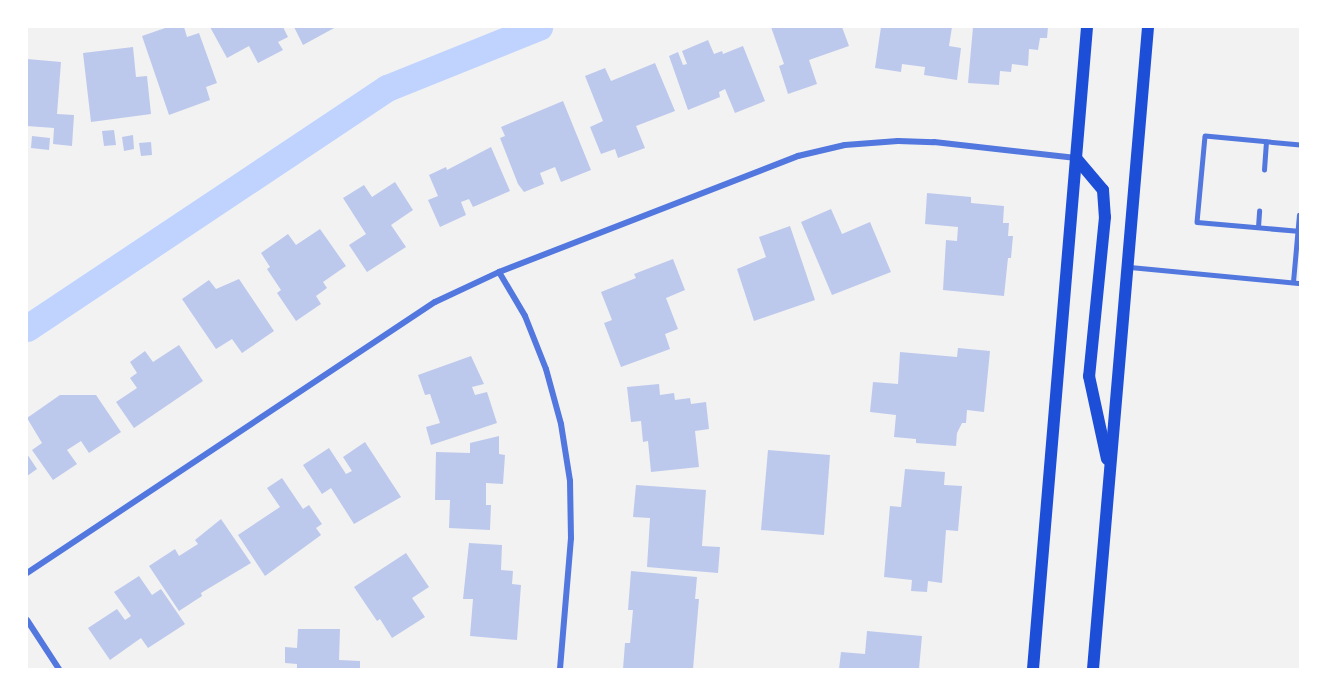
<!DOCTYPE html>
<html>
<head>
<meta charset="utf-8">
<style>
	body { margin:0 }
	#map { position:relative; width:1327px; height:696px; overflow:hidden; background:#f2f2f2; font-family:Quicksand,sans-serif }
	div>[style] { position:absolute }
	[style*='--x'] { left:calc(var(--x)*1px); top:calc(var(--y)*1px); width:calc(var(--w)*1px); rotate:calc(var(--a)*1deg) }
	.canal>* { height:27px; margin:-13.5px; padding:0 13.5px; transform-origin:13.5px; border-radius:13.5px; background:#bfd3fe }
	.building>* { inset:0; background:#bdc9ec }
	.service>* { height:4.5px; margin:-2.25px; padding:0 2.25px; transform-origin:2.25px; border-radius:2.25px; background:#5277de }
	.minor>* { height:6px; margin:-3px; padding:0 3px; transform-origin:3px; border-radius:3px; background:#5277de }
	.secondary>* { height:12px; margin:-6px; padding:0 6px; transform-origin:6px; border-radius:6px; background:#1d4ed8 }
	span { translate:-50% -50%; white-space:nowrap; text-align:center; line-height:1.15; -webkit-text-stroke:4.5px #fff; paint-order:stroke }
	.frame { position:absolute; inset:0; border:28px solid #fff; pointer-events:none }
</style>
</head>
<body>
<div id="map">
	<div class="canal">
		<div style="--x:27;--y:328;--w:433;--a:-33.7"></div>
		<div style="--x:387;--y:88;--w:164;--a:-21.9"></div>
	</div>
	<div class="building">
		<div style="clip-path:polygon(168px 27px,184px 27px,187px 37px,199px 33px,217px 83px,206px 87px,210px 100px,169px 115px,142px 36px)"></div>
		<div style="clip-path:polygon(210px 27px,283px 27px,288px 37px,278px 42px,283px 50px,258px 63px,249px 46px,227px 58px)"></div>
		<div style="clip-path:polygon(294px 27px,336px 27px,303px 45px)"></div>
		<div style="clip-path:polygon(771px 27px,842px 27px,849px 46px,809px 60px,817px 84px,788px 94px,779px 66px,784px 64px)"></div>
		<div style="clip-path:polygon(881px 27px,952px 27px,949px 46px,961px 48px,957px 80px,924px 75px,925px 67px,902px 64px,901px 72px,875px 68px)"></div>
		<div style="clip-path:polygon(973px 27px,1048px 27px,1047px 38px,1040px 38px,1038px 50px,1029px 49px,1028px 66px,1012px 64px,1011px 72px,1000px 71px,999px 85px,968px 83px)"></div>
		<div style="clip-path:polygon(708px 40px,714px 54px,722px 51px,723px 54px,743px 46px,765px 101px,735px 113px,725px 89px,719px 92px,720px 97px,688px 110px,669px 56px,678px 52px,683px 65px,687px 64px,682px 51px)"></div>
		<div style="clip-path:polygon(133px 47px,136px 77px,147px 76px,151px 114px,91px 122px,83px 53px)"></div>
		<div style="clip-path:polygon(27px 59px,61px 62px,57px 114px,74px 115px,72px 146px,53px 144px,54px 128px,27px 126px)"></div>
		<div style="clip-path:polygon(655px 63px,675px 111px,636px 126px,645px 148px,618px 158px,615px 149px,601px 154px,590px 127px,603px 121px,585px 76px,605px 68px,611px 81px)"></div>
		<div style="clip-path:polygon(563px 101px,591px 170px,561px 182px,555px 167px,540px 173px,544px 184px,524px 192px,518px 184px,500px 138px,505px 136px,501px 127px)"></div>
		<div style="clip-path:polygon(114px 130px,116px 145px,104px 146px,102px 131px)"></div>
		<div style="clip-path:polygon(133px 135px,134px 149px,124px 151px,122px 137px)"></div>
		<div style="clip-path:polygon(32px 136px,50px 138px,49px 150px,31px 148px)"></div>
		<div style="clip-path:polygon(151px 142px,152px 155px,141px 156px,139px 143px)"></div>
		<div style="clip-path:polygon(491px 147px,510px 191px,473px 207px,469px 199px,461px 202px,466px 215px,440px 227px,428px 200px,438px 196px,429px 175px,446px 167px,447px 170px)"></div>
		<div style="clip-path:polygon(395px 182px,413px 210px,391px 225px,406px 247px,367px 272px,349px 245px,366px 234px,343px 198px,364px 185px,372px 197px)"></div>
		<div style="clip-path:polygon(927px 193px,971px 197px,971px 203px,1004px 206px,1003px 223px,1009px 223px,1008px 236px,1013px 236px,1011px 258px,1008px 258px,1004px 296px,943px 290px,946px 240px,957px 241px,958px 227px,925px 224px)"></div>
		<div style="clip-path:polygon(831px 209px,842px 234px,870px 222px,891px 272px,832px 295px,801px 222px)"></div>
		<div style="clip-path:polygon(790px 226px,815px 300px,754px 321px,737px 269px,766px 257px,759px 237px)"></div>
		<div style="clip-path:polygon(320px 229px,346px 266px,323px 282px,327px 288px,316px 296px,321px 304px,296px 321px,277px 293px,281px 290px,267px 269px,270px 267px,261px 253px,288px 234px,296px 245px)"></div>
		<div style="clip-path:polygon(673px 259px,685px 290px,666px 298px,678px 329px,665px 334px,670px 349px,621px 367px,604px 323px,612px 320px,601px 292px,636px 278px,634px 274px)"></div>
		<div style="clip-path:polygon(239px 279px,274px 331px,242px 353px,232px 339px,216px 349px,182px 299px,209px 280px,216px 289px)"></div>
		<div style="clip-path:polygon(179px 345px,203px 381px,134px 428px,116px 402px,137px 388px,130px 378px,137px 373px,130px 362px,145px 351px,153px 362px)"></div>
		<div style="clip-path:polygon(958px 348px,990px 351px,984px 412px,967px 410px,966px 423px,962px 423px,957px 433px,956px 446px,916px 443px,916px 439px,894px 437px,896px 415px,870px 412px,873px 382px,898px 384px,900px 352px,957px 357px)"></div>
		<div style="clip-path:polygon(471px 356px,484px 384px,472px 387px,475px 395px,487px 392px,497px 423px,431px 445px,426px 427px,440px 423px,430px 394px,425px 395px,418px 375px)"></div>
		<div style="clip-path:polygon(659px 384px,660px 395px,674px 393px,675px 400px,690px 398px,691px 404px,706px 402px,709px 429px,695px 431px,699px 467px,651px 472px,648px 441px,643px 442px,641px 421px,631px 422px,627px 387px)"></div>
		<div style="clip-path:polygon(60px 395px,96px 395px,121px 432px,89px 453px,81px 441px,67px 450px,77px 464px,53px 480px,32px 450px,42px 443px,27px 418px)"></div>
		<div style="clip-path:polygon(499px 436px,499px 454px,505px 455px,503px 484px,486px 483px,486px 505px,491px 505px,490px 530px,449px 528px,450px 500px,435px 500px,436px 452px,470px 453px,470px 443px)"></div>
		<div style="clip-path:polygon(365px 442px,401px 497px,354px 524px,331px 488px,322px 494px,303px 465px,329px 448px,346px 474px,352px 471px,343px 457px)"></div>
		<div style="clip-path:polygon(768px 450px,830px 455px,824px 535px,761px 530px)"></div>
		<div style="clip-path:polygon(27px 454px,37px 469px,27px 476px)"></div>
		<div style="clip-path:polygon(905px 469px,945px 472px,944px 485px,962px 486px,958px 531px,946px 530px,942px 583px,928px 581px,927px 592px,911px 591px,912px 580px,884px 577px,890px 506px,901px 507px)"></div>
		<div style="clip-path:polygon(282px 478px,303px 509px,309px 505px,322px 524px,316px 528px,321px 535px,265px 576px,238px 535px,280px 507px,267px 488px)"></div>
		<div style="clip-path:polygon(636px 485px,706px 490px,702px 546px,720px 547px,718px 573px,647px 567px,650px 518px,633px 517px)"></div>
		<div style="clip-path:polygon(221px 519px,251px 563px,201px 593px,202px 596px,179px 611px,149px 566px,175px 549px,179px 556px,198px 544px,195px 540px)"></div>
		<div style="clip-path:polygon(469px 543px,502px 545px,501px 570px,513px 571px,512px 584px,521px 585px,517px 640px,470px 636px,473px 599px,463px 599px)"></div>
		<div style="clip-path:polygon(406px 553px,429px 587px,412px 598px,425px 617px,392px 638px,380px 619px,377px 621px,354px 587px)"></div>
		<div style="clip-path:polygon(631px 571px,697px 577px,695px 599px,699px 599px,693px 669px,623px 669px,625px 643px,630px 643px,633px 610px,628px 610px)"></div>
		<div style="clip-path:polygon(139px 576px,152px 595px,161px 589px,185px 624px,148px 648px,141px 638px,110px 660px,88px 628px,117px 609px,125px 620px,131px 616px,114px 592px)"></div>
		<div style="clip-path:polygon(298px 629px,340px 629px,339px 660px,360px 661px,360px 669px,297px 669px,297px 664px,285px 663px,285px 647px,297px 648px)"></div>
		<div style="clip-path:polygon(867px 631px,922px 636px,919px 669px,839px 669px,841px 652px,865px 654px)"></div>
	</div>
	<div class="service">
		<div style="--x:1300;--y:145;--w:95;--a:-174.6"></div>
		<div style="--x:1205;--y:136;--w:86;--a:95.3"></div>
		<div style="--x:1197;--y:222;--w:103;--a:5"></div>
		<div style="--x:1264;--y:170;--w:28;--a:-86"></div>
		<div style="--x:1258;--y:227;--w:16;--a:-86"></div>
		<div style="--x:1130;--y:267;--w:171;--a:5.4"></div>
		<div style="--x:1293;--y:282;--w:67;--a:-84.9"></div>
	</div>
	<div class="minor">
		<div style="--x:499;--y:272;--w:51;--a:59.4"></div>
		<div style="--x:525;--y:316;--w:57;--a:68.4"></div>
		<div style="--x:546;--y:369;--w:57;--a:74.7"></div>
		<div style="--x:561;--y:424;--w:58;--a:81"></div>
		<div style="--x:570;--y:481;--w:57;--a:89"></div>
		<div style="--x:571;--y:538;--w:131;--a:94.8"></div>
		<div style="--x:27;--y:573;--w:490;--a:-33.6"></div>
		<div style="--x:435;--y:302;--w:71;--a:-25.1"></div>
		<div style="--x:499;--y:272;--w:321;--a:-21.2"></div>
		<div style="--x:798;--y:156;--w:48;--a:-13.2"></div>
		<div style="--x:845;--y:145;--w:53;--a:-4.3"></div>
		<div style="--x:898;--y:141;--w:36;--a:2"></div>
		<div style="--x:934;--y:142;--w:143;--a:6.4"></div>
		<div style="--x:27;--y:620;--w:59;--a:56.9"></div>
	</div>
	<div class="secondary">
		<div style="--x:1076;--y:158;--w:42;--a:49.8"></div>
		<div style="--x:1103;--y:190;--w:27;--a:86"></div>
		<div style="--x:1105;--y:217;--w:160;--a:95.7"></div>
		<div style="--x:1089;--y:376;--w:85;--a:77.8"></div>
		<div style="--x:1033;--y:669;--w:644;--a:-85.19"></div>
		<div style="--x:1093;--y:669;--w:644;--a:-85.1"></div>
	</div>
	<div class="frame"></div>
</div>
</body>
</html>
